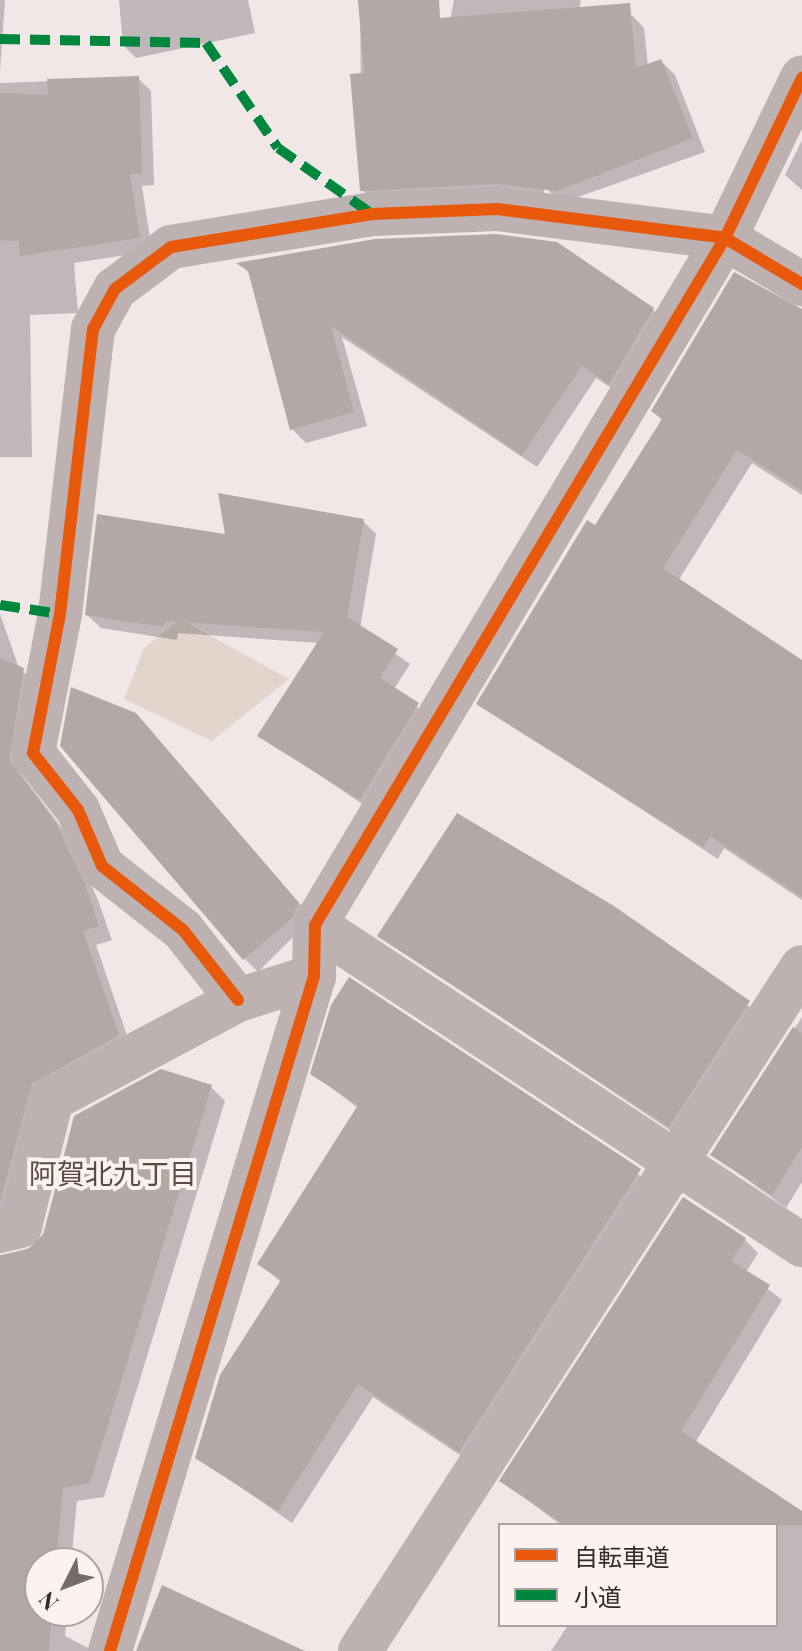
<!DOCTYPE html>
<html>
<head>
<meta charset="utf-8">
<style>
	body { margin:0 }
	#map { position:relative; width:802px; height:1651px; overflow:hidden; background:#f1e7e6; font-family:"Playfair Display","Noto Sans JP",serif }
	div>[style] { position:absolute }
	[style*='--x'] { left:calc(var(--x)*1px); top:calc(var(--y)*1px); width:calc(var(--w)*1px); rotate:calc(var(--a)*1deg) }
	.green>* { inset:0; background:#e3d5cc }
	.shadow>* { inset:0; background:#0003 }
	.building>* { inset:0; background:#b2a8a5 }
	.minor>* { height:44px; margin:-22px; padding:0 22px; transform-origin:22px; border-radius:22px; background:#bdb1b2 }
	.quiet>* { height:10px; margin-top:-5px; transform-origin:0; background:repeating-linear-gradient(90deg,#00873e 0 20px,transparent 0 30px) }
	.cycleway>* { height:12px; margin:-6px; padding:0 6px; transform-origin:6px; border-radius:6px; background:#e8590c }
	span { translate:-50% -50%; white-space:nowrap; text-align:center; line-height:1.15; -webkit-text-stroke:8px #fef2f1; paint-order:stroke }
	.neighbourhood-label { font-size:28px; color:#5a4b49 }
	.legend { position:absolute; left:498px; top:1523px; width:280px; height:104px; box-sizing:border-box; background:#fef2f1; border:2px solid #aca2a1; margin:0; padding:10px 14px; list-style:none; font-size:24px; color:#322b2a }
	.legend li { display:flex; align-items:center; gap:16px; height:40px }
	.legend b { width:40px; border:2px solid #aca2a1 }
	.north { position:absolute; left:24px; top:1547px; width:80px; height:80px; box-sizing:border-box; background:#fef2f1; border:2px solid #aca2a1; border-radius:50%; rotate:228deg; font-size:22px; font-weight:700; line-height:32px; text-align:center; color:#322b2a }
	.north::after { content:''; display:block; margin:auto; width:28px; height:36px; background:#756d6c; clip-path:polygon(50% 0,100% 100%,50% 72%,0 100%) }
</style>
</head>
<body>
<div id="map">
	<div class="green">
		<div style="clip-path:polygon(180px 619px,289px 679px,212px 741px,124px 699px,144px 648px)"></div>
	</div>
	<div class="shadow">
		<div style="clip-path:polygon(0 0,5px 0,0 72px)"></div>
		<div style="clip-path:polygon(119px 0,248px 0,255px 33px,136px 58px,123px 45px)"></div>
		<div style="clip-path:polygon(360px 0,430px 0,443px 56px,454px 0,581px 0,542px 201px,376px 203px,362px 190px)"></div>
		<div style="clip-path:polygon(632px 15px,644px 28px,648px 66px,661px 61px,675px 75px,705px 152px,561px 203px,548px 190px)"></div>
		<div style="clip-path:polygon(138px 78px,151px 91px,154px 185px,142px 186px,152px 251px,74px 263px,78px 313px,30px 315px,32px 457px,0 457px,0 83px)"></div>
		<div style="clip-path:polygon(802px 140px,802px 190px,785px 175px)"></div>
		<div style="clip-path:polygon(241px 265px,653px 310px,667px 323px,623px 396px,596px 378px,537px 467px,342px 337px,367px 426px,306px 443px,292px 429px,251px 275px)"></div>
		<div style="clip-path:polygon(802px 310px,802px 495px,752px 463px,678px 581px,802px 662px,802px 900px,724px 848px,718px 859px,479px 704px,663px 421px,653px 411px)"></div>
		<div style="clip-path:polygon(363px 521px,376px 534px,360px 628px,410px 664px,394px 689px,431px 718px,374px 812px,260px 735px,319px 643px,178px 633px,177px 640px,101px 628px,87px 615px,227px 537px)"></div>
		<div style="clip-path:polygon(0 614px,19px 668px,37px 684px,22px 775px,70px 839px,98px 900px,112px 940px,96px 945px,132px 1050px,46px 1098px,0 1230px)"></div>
		<div style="clip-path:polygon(149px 729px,312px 918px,258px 972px,244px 958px)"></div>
		<div style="clip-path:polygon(379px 935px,664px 949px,762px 1015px,683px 1139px)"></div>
		<div style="clip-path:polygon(350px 980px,654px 1185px,473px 1464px,373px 1397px,292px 1523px,197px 1457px,282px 1283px,260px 1264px,358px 1108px,313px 1074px)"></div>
		<div style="clip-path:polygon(802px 1017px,802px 1182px,786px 1208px,713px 1155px)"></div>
		<div style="clip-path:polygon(211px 1087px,225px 1101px,104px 1497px,77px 1501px,71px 1563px,40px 1563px,40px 1611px,67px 1611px,65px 1636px,94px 1651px,0 1651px,0 1256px,40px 1245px,75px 1117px)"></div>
		<div style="clip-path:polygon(744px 1239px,758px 1253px,746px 1272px,782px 1300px,695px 1443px,802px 1513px,802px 1651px,551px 1651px,568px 1625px,776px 1625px,776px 1525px,561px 1525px,502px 1481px)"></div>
	</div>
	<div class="building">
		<div style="clip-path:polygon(358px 0,439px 0,440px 18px,630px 3px,636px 68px,661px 59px,693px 138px,557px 191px,496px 184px,360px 191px,350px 74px,364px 73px)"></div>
		<div style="clip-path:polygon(139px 76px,142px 173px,130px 174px,140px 238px,20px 256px,19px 241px,0 240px,0 93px,48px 95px,47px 79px)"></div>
		<div style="clip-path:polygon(496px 234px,557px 242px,654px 308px,609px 384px,582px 366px,522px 455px,331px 326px,354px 412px,290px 430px,248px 271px,236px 263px,375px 239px)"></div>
		<div style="clip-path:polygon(734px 272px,802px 309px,802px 491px,737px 450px,663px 568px,802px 660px,802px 897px,710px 836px,703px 847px,476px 704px,587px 520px,595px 525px,662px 419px,651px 411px)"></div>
		<div style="clip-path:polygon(218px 493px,364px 519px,347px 617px,398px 649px,380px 678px,419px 703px,360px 800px,257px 736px,324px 632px,165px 621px,164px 627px,85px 615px,97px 514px,225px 534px)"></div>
		<div style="clip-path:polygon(0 658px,24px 668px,9px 760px,56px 823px,85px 884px,99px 926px,83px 931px,119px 1035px,32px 1084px,0 1203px)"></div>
		<div style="clip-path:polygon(71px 687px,136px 713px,299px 903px,292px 918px,243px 960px,60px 746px)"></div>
		<div style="clip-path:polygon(457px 813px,614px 906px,750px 1001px,669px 1127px,377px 936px)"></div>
		<div style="clip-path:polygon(349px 977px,641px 1169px,459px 1452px,358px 1384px,278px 1511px,195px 1458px,220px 1375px,281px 1280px,257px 1264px,358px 1105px,310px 1074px,331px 1005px)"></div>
		<div style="clip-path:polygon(793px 1027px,802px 1033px,802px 1147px,772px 1195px,710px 1155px)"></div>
		<div style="clip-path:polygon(161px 1069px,212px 1085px,90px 1483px,63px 1488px,56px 1563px,40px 1563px,40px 1611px,52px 1611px,49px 1651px,0 1651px,0 1255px,27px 1250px,44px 1233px,74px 1116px)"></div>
		<div style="clip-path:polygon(683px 1197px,746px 1238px,731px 1261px,770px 1285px,681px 1431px,802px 1511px,802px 1525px,565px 1525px,499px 1481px)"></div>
		<div style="clip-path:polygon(162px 1585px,305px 1651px,136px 1651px)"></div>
	</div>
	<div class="minor">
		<div style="--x:315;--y:925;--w:583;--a:33.31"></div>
		<div style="--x:238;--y:1000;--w:89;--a:-128.2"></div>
		<div style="--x:183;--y:930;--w:103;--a:-141.7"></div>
		<div style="--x:102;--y:866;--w:61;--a:-113.2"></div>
		<div style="--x:78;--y:810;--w:73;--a:-128.3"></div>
		<div style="--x:33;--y:753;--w:142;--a:-79"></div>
		<div style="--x:60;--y:614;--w:287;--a:-83.4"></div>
		<div style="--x:93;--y:329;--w:46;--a:-61.2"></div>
		<div style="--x:115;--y:289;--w:70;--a:-36.9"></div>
		<div style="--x:171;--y:247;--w:204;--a:-9.3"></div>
		<div style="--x:372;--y:214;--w:125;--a:-2.3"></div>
		<div style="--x:497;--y:209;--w:230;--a:7.2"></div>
		<div style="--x:725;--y:238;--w:90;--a:30.9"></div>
		<div style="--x:0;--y:1231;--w:21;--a:-14"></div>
		<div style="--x:20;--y:1226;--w:131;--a:-75.9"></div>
		<div style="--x:52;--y:1099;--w:211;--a:-28"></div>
		<div style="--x:238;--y:1000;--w:80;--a:-17.5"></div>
		<div style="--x:110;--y:1651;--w:705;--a:-73.18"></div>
		<div style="--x:314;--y:976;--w:51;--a:-88.9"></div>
		<div style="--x:315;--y:925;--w:800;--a:-59.17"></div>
		<div style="--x:725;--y:238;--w:178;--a:-64.3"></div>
		<div style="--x:360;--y:1651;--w:814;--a:-57.13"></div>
	</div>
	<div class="quiet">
		<div style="--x:0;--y:39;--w:206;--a:1.1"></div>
		<div style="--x:206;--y:43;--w:127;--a:55.6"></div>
		<div style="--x:278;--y:148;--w:115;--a:35.1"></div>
		<div style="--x:0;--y:605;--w:61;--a:8.5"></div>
	</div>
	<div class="cycleway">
		<div style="--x:238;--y:1000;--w:89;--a:-128.2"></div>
		<div style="--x:183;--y:930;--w:103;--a:-141.7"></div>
		<div style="--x:102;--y:866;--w:61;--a:-113.2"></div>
		<div style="--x:78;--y:810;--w:73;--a:-128.3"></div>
		<div style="--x:33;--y:753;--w:142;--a:-79"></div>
		<div style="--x:60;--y:614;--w:287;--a:-83.4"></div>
		<div style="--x:93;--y:329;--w:46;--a:-61.2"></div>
		<div style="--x:115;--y:289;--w:70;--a:-36.9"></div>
		<div style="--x:171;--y:247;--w:204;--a:-9.3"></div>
		<div style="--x:372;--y:214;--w:125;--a:-2.3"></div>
		<div style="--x:497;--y:209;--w:230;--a:7.2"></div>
		<div style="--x:725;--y:238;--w:90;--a:30.9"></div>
		<div style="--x:110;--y:1651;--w:705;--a:-73.18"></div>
		<div style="--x:314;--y:976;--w:51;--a:-88.9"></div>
		<div style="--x:315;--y:925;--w:800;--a:-59.17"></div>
		<div style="--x:725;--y:238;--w:178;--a:-64.3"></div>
	</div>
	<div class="neighbourhood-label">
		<span style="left:113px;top:1173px">阿賀北九丁目</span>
	</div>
	<ul class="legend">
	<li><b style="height:10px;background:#e8590c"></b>自転車道</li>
	<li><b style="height:10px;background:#00873e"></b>小道</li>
	</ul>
	<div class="north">N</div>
</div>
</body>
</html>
